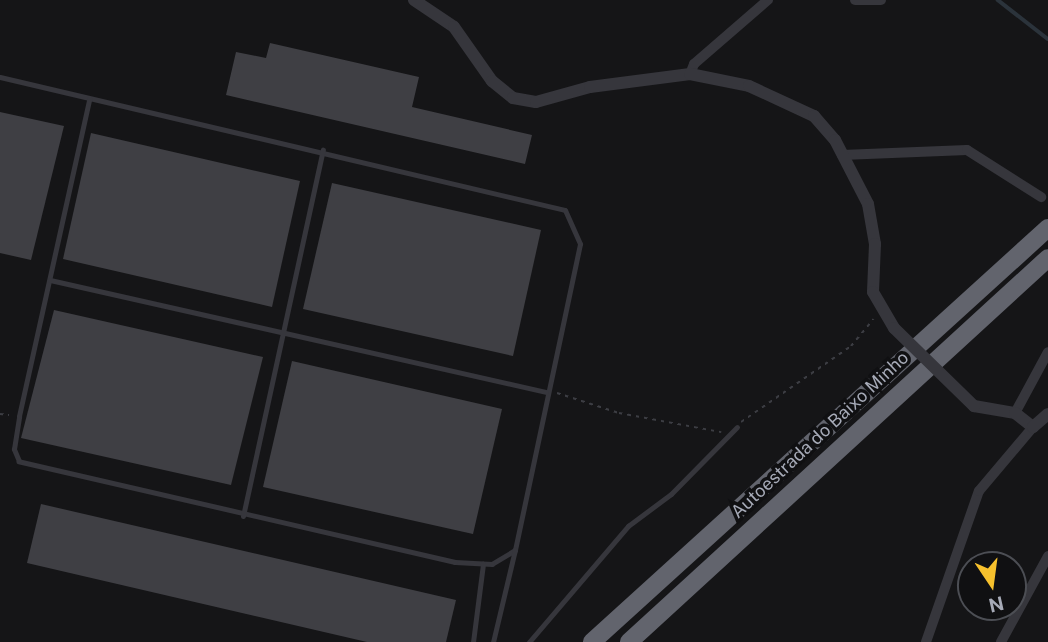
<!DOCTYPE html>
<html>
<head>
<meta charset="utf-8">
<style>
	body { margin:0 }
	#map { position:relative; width:1048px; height:642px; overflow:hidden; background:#151517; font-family:"Public Sans",sans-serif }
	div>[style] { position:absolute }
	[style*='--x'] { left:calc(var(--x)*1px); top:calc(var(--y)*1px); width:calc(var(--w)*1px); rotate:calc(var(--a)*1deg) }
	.stream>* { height:3.5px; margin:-1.75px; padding:0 1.75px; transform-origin:1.75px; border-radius:1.75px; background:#2b333b }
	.building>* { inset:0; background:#3f3f44 }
	.path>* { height:2px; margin-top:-1px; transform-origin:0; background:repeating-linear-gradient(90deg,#3c3d43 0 3.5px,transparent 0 8.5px) }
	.service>* { height:5px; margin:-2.5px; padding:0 2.5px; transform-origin:2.5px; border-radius:2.5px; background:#36363c }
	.minor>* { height:10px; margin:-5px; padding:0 5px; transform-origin:5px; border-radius:5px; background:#36363c }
	.tertiary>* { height:12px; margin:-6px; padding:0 6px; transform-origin:6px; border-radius:6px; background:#36363c }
	.motorway>* { height:18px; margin:-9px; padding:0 9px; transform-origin:9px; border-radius:9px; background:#62646d }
	.tertiary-bridge>* { height:12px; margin:-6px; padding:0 6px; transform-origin:6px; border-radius:6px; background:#36363c }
	span { translate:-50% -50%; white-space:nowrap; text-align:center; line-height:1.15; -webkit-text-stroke:7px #101012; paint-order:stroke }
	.street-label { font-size:18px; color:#a6aab7 }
	.north { position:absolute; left:957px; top:551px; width:70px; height:70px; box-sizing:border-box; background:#101012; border:2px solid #4c4e54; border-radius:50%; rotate:167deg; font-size:19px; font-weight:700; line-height:28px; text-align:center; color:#a6aab7 }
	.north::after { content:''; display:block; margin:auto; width:24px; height:32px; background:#f7c12d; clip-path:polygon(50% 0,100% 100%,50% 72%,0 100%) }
</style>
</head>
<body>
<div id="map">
	<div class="stream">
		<div style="--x:998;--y:0;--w:63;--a:38"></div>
	</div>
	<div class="building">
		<div style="clip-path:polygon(270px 43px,419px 77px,412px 107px,532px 135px,525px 164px,226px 95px,236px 52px,266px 58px)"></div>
		<div style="clip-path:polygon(0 112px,64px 126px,31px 260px,0 253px)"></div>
		<div style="clip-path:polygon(91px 133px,300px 181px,272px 307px,63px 259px)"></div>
		<div style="clip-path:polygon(332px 183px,541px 230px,513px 356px,303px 309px)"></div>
		<div style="clip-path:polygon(54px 310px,263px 357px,231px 485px,21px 438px)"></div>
		<div style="clip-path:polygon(292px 361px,502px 409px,473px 534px,263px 487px)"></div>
		<div style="clip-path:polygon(41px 504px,456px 600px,446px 642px,367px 642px,27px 563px)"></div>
	</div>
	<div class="path">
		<div style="--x:557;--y:393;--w:65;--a:17.9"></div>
		<div style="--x:619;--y:413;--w:104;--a:10.6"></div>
		<div style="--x:0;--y:414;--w:9;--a:6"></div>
		<div style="--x:741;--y:422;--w:134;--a:-34.6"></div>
		<div style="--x:851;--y:346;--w:35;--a:-50"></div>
	</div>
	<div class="service">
		<div style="--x:0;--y:77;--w:580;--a:13.25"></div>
		<div style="--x:565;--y:210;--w:37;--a:66"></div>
		<div style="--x:580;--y:244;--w:313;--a:102"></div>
		<div style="--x:515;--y:550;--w:27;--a:149"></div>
		<div style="--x:492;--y:564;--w:37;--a:-177"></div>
		<div style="--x:455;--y:562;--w:448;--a:-167"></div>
		<div style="--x:19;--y:461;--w:13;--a:-113"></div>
		<div style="--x:14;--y:449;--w:33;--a:-81"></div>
		<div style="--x:19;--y:416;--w:325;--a:-77.5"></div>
		<div style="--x:50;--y:280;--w:508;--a:12.72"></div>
		<div style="--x:243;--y:516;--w:375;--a:-77.7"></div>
		<div style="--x:473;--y:642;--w:79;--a:-82.7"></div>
		<div style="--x:493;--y:642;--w:95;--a:-76.6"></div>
		<div style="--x:529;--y:642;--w:153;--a:-49.5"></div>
		<div style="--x:628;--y:526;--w:54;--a:-36.7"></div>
		<div style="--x:671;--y:494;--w:94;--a:-45.4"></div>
	</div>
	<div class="minor">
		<div style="--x:855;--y:0;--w:26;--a:0"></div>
		<div style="--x:690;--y:74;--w:11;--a:-68"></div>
		<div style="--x:694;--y:64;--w:98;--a:-40.9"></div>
		<div style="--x:842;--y:155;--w:125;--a:-2.3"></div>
		<div style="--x:967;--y:150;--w:88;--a:32.4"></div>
		<div style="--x:1015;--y:413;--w:69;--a:-61.6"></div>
		<div style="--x:926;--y:642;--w:160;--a:-70.7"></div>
		<div style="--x:979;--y:491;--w:84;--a:-49.8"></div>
		<div style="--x:1001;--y:642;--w:98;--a:-61.3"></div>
	</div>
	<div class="tertiary">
		<div style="--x:414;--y:0;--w:48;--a:34"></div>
		<div style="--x:454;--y:27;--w:66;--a:54.9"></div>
		<div style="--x:492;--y:81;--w:27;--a:39"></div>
		<div style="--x:513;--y:98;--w:23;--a:10"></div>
		<div style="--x:536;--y:102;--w:56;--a:-15.5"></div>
		<div style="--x:590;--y:87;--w:101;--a:-7.4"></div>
		<div style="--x:690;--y:74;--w:60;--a:11.5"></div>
		<div style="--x:749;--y:86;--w:72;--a:24.8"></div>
		<div style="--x:814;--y:116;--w:32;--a:49"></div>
		<div style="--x:835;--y:140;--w:72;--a:62.7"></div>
		<div style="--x:868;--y:204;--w:41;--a:80.1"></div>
		<div style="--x:875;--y:244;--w:48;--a:92.4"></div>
		<div style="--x:873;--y:292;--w:42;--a:59.7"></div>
		<div style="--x:974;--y:406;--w:42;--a:9.7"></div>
		<div style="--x:1015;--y:413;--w:23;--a:38"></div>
		<div style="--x:1033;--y:427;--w:20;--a:-41"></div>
	</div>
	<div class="motorway">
		<div style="--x:592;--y:642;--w:616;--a:-42.24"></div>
		<div style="--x:629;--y:642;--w:568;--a:-42.5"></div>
	</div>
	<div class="tertiary-bridge">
		<div style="--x:894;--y:328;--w:112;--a:44.3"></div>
	</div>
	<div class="street-label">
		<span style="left:820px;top:435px;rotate:-43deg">Autoestrada do Baixo Minho</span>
	</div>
	<div class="north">N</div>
</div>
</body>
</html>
